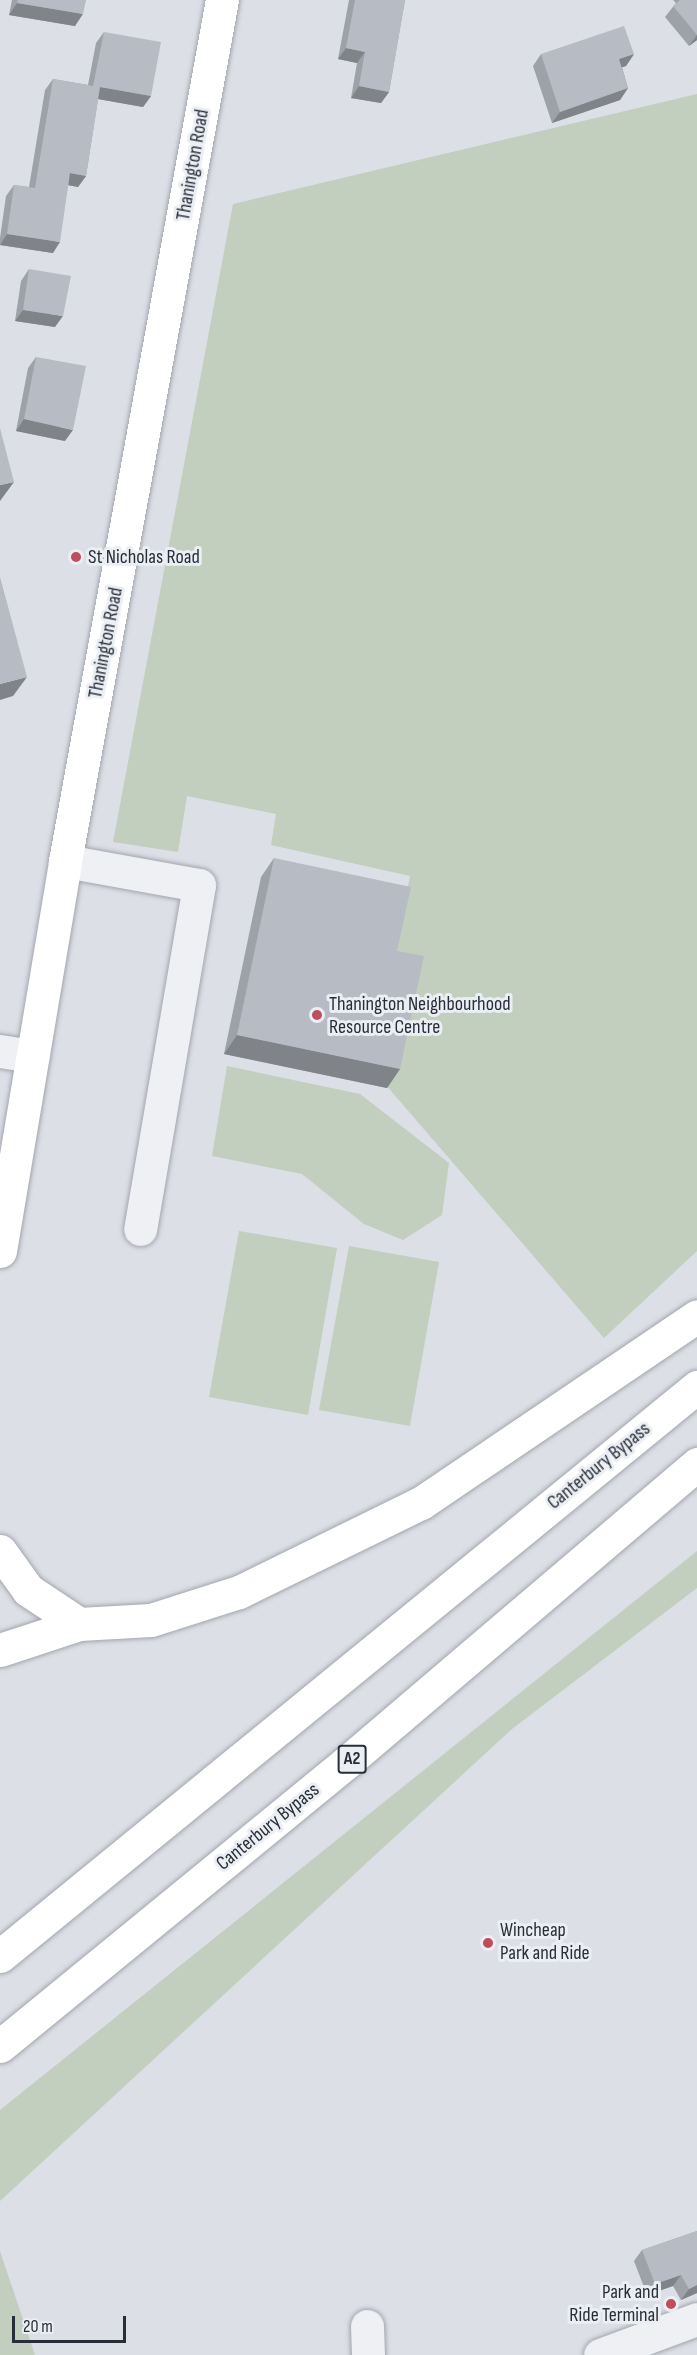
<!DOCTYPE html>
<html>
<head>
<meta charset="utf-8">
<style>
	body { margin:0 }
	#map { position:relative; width:697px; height:2355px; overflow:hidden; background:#dcdfe5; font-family:"Sofia Sans Condensed",sans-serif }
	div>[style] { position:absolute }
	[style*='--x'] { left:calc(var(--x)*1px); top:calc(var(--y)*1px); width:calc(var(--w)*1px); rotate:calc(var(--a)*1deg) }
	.green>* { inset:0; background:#c2cebe }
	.roads { filter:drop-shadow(0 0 2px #a2a6ae) drop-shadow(0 0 2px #a2a6ae) }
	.minor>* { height:33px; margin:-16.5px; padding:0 16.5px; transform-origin:16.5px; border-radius:16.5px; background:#eef0f3 }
	.highway>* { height:33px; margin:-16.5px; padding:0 16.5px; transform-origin:16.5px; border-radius:16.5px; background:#fff }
	.wall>* { inset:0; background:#9da2a9 }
	.shaded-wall>* { inset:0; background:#808489 }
	.building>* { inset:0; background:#b7bcc4 }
	.dots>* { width:16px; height:16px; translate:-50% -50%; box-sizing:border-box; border:3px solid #ebeef3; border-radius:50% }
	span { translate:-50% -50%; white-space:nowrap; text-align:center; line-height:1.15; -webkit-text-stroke:6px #ebeef3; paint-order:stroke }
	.shield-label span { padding:2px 4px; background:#ebeef3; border:2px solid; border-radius:4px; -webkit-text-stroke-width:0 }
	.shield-label { font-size:18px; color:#282e39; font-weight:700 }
	.street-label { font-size:20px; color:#282e39 }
	.poi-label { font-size:20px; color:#282e39 }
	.left { translate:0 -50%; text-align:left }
	.right { translate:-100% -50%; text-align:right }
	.scale { position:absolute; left:12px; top:2316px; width:114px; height:27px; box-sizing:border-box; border:3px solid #282e39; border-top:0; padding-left:8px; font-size:18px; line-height:21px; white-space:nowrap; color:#282e39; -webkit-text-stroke:4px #ebeef3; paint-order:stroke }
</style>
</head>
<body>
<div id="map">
	<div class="green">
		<div style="clip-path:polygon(697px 94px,697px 1251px,604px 1338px,373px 1070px,410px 876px,271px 845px,276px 814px,187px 796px,178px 852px,113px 842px,233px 204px)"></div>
		<div style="clip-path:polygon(227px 1066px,360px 1094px,449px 1163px,442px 1215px,403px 1240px,364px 1224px,302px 1174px,212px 1156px)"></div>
		<div style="clip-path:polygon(239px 1231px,337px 1248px,308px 1415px,209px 1397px)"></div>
		<div style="clip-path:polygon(349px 1246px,439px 1262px,410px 1426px,319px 1410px)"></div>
		<div style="clip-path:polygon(697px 1551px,697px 1588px,512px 1729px,0 2201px,0 2110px)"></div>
		<div style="clip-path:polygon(0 2251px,35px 2355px,0 2355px)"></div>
	</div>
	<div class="roads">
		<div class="minor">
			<div style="--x:65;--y:861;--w:136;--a:10.2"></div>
			<div style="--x:199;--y:885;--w:349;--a:99.7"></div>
			<div style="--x:0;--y:1051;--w:33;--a:9"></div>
			<div style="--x:367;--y:2326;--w:29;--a:88"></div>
			<div style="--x:600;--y:2355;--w:103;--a:-20.4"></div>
		</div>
		<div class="highway">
			<div style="--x:0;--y:1251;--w:395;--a:-80.5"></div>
			<div style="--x:65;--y:861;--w:875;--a:-79.67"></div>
			<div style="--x:0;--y:1551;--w:48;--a:54.3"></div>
			<div style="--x:28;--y:1590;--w:61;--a:33.7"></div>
			<div style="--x:0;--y:1650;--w:83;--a:-18.2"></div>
			<div style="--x:79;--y:1624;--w:72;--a:-3.2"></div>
			<div style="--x:151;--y:1620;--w:92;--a:-17.7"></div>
			<div style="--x:239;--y:1592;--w:203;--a:-26.1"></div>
			<div style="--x:421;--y:1503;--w:333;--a:-34.1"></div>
			<div style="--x:0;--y:1956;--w:900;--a:-39.23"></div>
			<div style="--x:0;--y:2046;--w:448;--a:-39.3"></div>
			<div style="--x:347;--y:1762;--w:460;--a:-40.4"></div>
		</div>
	</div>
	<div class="wall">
		<div style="clip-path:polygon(12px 0,86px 0,75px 26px,9px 15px)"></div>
		<div style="clip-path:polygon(349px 0,405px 0,389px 92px,381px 103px,351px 98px,357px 63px,338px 59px)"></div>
		<div style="clip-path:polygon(673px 0,697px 0,697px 40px,689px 46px,665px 17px,676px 3px)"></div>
		<div style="clip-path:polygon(104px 32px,151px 96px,143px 107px,98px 99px,86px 176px,78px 187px,68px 185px,53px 253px,0 245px,0 238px,6px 196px,14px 185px,29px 187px,45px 90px,53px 79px,88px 85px,96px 43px)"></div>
		<div style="clip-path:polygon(541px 54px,634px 54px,626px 66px,622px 67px,628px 88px,620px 100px,552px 123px,533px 66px)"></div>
		<div style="clip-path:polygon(29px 269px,55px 327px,15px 321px,21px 281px)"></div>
		<div style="clip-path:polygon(36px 357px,65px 441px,16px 431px,28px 368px)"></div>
		<div style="clip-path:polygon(274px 858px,397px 951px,400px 1069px,387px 1088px,224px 1054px,261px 877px)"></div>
		<div style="clip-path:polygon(697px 2231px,697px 2293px,681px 2300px,673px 2286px,647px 2295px,634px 2261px,642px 2250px)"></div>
	</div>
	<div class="shaded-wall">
		<div style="clip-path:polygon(17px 3px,83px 14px,75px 26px,9px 15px)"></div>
		<div style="clip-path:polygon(697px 35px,697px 40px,689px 46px)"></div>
		<div style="clip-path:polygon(346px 48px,365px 52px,357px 63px,338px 59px)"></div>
		<div style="clip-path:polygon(634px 54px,626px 66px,611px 71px,619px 59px)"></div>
		<div style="clip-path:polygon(359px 86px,389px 92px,381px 103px,351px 98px)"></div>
		<div style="clip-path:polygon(100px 87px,151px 96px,143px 107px,92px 98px)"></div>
		<div style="clip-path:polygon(628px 88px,620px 100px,552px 123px,560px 112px)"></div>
		<div style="clip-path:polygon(70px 173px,86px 176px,78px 187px,62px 184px)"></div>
		<div style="clip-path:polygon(7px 234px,60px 242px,53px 253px,0 245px)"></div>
		<div style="clip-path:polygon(23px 310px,63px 316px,55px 327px,15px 321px)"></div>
		<div style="clip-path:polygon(24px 419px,73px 430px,65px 441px,16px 431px)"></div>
		<div style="clip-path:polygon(14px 482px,0 501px,0 485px)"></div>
		<div style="clip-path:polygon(27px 677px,13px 696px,0 700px,0 684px)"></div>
		<div style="clip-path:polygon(237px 1035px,400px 1069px,387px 1088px,224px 1054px)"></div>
		<div style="clip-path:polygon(681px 2275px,673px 2286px,647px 2295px,655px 2284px)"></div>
		<div style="clip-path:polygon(697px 2285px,697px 2293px,681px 2300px,689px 2289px)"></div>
	</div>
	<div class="building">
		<div style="clip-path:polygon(18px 0,86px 0,83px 14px,17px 3px)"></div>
		<div style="clip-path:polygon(355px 0,405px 0,389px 92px,359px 86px,365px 52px,346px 48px)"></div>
		<div style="clip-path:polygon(680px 0,697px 0,697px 35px,673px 6px)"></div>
		<div style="clip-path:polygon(624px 26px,634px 54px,619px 59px,628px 88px,560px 112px,541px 54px)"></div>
		<div style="clip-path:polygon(104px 32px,161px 42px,151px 96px,100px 87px,86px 176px,70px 173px,60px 242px,7px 234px,14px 185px,35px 188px,53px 79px,93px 86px)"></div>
		<div style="clip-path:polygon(29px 269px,71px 276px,63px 316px,23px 310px)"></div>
		<div style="clip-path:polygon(36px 357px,86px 366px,73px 430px,24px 419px)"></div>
		<div style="clip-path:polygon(0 428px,14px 482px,0 485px)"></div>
		<div style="clip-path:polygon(0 577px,27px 677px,0 684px)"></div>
		<div style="clip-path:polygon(274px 858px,411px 887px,397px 951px,424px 956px,400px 1069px,237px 1035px)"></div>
		<div style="clip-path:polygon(697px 2231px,697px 2285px,689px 2289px,681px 2275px,655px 2284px,642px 2250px)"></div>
	</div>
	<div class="dots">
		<div style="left:76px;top:557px;background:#be4d5e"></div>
		<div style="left:317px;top:1015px;background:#be4d5e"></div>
		<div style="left:488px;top:1943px;background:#be4d5e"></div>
		<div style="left:671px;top:2304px;background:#be4d5e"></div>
	</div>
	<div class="shield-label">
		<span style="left:352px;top:1759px">A2</span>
	</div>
	<div class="street-label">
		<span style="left:193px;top:165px;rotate:-80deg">Thanington Road</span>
		<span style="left:106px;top:643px;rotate:-79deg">Thanington Road</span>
		<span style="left:599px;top:1466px;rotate:-39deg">Canterbury Bypass</span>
		<span style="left:268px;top:1827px;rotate:-39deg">Canterbury Bypass</span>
	</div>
	<div class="poi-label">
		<span class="left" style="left:88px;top:557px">St Nicholas Road</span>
		<span class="left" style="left:329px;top:1016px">Thanington Neighbourhood<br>Resource Centre</span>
		<span class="left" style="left:500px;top:1942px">Wincheap<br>Park and Ride</span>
		<span class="right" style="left:659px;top:2304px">Park and<br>Ride Terminal</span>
	</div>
	<div class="scale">20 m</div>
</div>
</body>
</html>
